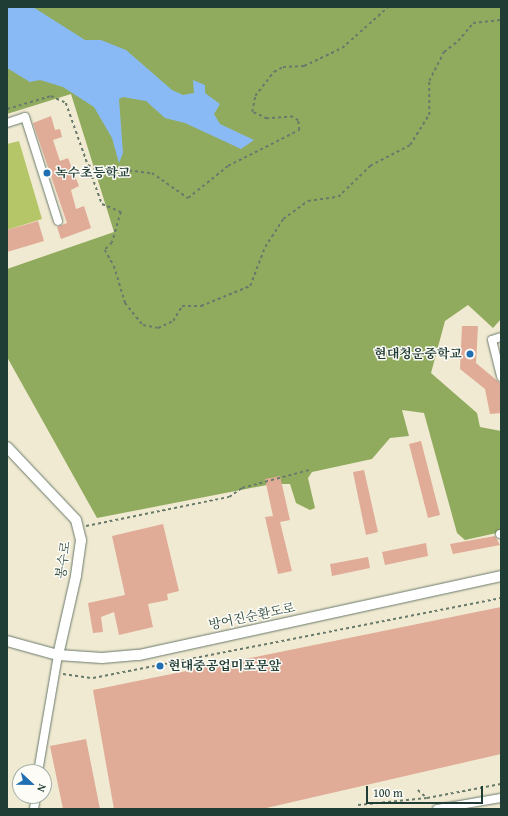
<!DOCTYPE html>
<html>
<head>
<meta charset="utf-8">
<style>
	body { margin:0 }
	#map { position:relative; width:508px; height:816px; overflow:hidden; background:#f1ead2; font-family:"Gentium Book Plus","Noto Serif KR",serif }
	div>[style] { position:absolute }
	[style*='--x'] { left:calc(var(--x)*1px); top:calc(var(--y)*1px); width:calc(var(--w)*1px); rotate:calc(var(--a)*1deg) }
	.green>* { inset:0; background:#b5c669 }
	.forest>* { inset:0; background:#90ab5d }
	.water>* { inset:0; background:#8abaf6 }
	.building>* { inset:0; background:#e0ab97 }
	.path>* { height:1.5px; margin-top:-0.75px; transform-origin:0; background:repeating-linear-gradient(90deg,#687a6b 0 3px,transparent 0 6px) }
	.roads { filter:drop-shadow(0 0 1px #687a6b) drop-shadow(0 0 1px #687a6b) }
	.minor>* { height:8px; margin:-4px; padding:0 4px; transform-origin:4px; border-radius:4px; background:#fff }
	.major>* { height:10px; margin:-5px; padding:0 5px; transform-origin:5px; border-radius:5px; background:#fff }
	.dots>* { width:11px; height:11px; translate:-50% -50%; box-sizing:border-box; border:2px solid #fdfcf7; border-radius:50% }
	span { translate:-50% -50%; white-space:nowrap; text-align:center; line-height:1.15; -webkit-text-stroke:3px #fdfcf7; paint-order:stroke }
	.poi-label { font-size:13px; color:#1f3d34; font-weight:700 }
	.left { translate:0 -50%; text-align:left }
	.right { translate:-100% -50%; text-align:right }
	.street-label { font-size:13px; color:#1f3d34 }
	.frame { position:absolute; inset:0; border:8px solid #1f3d34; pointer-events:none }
	.north { position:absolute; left:12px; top:764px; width:40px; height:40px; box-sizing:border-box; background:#fdfcf7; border:1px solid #a4b0a9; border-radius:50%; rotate:112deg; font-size:11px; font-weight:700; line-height:16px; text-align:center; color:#1f3d34 }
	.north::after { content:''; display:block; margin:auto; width:14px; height:18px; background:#1f6fb2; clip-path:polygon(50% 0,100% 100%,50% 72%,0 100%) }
	.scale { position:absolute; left:366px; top:786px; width:117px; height:18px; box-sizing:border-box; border:2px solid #1f3d34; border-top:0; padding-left:5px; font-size:12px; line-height:14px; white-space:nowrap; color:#1f3d34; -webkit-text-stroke:3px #fdfcf7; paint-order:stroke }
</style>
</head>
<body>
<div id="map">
	<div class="green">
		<div style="clip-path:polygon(19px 141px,42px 219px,7px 230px,7px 144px)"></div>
	</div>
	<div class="forest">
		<div style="clip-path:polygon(7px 7px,501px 7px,501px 319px,493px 328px,468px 305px,445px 321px,431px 373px,477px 413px,480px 427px,501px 431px,501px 532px,465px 540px,457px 533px,424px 413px,402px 410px,409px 436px,390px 438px,372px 459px,312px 472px,308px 478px,315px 508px,310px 510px,296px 503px,290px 484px,272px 484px,97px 518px,7px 357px,7px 269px,114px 232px,71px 94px,7px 114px)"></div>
	</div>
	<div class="water">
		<div style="clip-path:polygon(7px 7px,33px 7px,85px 40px,101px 40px,126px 50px,172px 90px,183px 95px,194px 93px,193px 80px,205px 85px,205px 93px,220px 104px,214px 114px,220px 124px,254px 140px,241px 149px,185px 123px,165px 118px,146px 101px,123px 97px,119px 99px,123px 153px,119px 163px,112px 138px,94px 107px,63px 87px,40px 80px,30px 82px,7px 68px)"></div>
	</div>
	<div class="building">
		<div style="clip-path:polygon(51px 116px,55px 130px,60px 129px,62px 137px,53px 140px,60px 161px,68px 158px,79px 186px,71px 190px,76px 209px,84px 206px,91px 228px,61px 239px,57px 227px,67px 223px,33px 123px)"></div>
		<div style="clip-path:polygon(38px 221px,44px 241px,7px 252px,7px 230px)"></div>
		<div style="clip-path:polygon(462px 326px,478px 326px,476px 363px,500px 383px,501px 413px,490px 414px,485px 389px,460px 369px)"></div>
		<div style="clip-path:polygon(421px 441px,440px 515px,428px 518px,409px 444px)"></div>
		<div style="clip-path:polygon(364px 470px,378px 532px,366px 535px,353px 472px)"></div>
		<div style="clip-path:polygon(280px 476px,290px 520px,280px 522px,292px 571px,278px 574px,265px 517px,273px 516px,265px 479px)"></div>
		<div style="clip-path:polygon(163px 524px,179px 591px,167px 594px,168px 600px,148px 604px,153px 627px,119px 635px,114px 612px,101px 617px,103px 632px,93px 633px,88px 603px,125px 595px,112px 536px)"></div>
		<div style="clip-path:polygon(495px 536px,500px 545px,453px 554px,450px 544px)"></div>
		<div style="clip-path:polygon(426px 543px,428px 556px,385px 565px,382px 552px)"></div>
		<div style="clip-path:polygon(368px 557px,370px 568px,332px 576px,330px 564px)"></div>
		<div style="clip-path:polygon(501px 607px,501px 754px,262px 809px,114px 809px,93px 690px)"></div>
		<div style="clip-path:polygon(86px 739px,100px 809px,63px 809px,50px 746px)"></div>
	</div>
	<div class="path">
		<div style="--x:7;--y:109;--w:46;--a:-16.5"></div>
		<div style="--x:51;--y:96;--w:17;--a:25"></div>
		<div style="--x:66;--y:103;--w:66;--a:70.5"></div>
		<div style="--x:88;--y:165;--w:16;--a:30"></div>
		<div style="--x:102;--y:173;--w:16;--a:-15"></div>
		<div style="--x:117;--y:169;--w:35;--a:7"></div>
		<div style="--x:152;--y:173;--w:44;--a:34.8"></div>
		<div style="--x:188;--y:198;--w:51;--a:-38.7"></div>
		<div style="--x:228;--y:166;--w:80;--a:-26.9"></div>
		<div style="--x:299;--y:130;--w:9;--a:-96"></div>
		<div style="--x:298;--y:121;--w:6;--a:-141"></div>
		<div style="--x:293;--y:117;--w:26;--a:176"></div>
		<div style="--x:267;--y:119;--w:17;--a:-155"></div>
		<div style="--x:252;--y:112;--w:16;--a:-79"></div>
		<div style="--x:255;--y:96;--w:31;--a:-52"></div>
		<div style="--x:274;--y:72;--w:10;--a:-29"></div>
		<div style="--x:283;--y:67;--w:21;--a:-3"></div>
		<div style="--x:304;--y:66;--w:42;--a:-25.3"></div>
		<div style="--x:342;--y:48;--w:62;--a:-41.7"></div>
		<div style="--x:88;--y:165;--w:41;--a:70.3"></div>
		<div style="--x:102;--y:204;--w:21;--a:23"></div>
		<div style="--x:121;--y:212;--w:32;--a:106"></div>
		<div style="--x:112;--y:243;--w:10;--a:135"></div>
		<div style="--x:105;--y:250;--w:18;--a:61"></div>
		<div style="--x:114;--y:266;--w:39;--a:73"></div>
		<div style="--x:125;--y:303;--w:28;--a:51"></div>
		<div style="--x:143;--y:325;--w:15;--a:11"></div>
		<div style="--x:158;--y:328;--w:17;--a:-25"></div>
		<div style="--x:173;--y:321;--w:17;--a:-59"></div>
		<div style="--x:182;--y:306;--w:19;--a:0"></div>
		<div style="--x:201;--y:306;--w:53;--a:-22.2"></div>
		<div style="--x:250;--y:286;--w:42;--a:-69"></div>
		<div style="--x:265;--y:247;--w:33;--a:-57"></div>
		<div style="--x:283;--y:219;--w:31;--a:-36"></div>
		<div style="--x:308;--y:201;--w:30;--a:-8"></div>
		<div style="--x:338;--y:197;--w:45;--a:-44.1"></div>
		<div style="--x:370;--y:166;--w:45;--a:-27.7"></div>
		<div style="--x:410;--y:145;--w:36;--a:-58"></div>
		<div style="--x:429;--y:115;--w:34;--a:-90"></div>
		<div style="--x:429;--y:81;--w:33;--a:-63"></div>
		<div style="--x:444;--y:52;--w:18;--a:-38"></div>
		<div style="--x:458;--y:41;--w:23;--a:-50"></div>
		<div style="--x:473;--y:23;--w:28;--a:-6"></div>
		<div style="--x:86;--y:526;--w:146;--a:-11.5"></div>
		<div style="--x:229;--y:497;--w:16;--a:-35"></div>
		<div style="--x:242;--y:488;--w:69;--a:-15"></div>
		<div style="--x:63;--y:674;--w:30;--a:8"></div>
		<div style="--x:93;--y:678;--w:416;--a:-11.1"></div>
		<div style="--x:418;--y:790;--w:12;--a:42"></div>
		<div style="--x:358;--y:805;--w:69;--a:-5.8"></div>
		<div style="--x:427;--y:798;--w:75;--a:-10.7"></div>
	</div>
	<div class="roads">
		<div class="minor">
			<div style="--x:7;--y:123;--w:19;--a:-18"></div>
			<div style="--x:25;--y:117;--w:109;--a:72.4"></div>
			<div style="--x:501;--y:337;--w:9;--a:162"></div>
			<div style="--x:492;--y:340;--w:38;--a:76"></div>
			<div style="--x:500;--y:534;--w:1;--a:0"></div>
			<div style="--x:38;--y:772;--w:119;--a:-80.3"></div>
			<div style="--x:34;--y:809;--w:13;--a:-81"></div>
			<div style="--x:437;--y:809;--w:65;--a:-9.8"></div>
		</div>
		<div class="major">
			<div style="--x:7;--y:447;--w:100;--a:46.6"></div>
			<div style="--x:76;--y:520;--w:21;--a:76"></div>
			<div style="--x:81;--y:540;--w:36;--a:98"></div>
			<div style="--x:76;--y:576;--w:81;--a:102.8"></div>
			<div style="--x:7;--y:641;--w:53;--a:15.4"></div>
			<div style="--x:58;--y:655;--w:44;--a:3.9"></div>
			<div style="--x:102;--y:658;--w:37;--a:-5"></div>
			<div style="--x:139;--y:655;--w:371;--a:-12.3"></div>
		</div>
	</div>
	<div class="dots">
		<div style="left:47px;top:173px;background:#1f6fb2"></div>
		<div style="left:470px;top:354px;background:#1f6fb2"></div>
		<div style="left:160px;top:666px;background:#1f6fb2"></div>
	</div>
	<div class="poi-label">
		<span class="left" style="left:55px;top:173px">녹수초등학교</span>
		<span class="right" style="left:462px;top:354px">현대청운중학교</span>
		<span class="left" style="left:168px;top:666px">현대중공업미포문앞</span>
	</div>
	<div class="street-label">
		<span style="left:64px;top:560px;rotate:-82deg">봉수로</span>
		<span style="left:252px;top:617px;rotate:-12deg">방어진순환도로</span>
	</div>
	<div class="frame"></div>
	<div class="north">N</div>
	<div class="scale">100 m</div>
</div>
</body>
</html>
